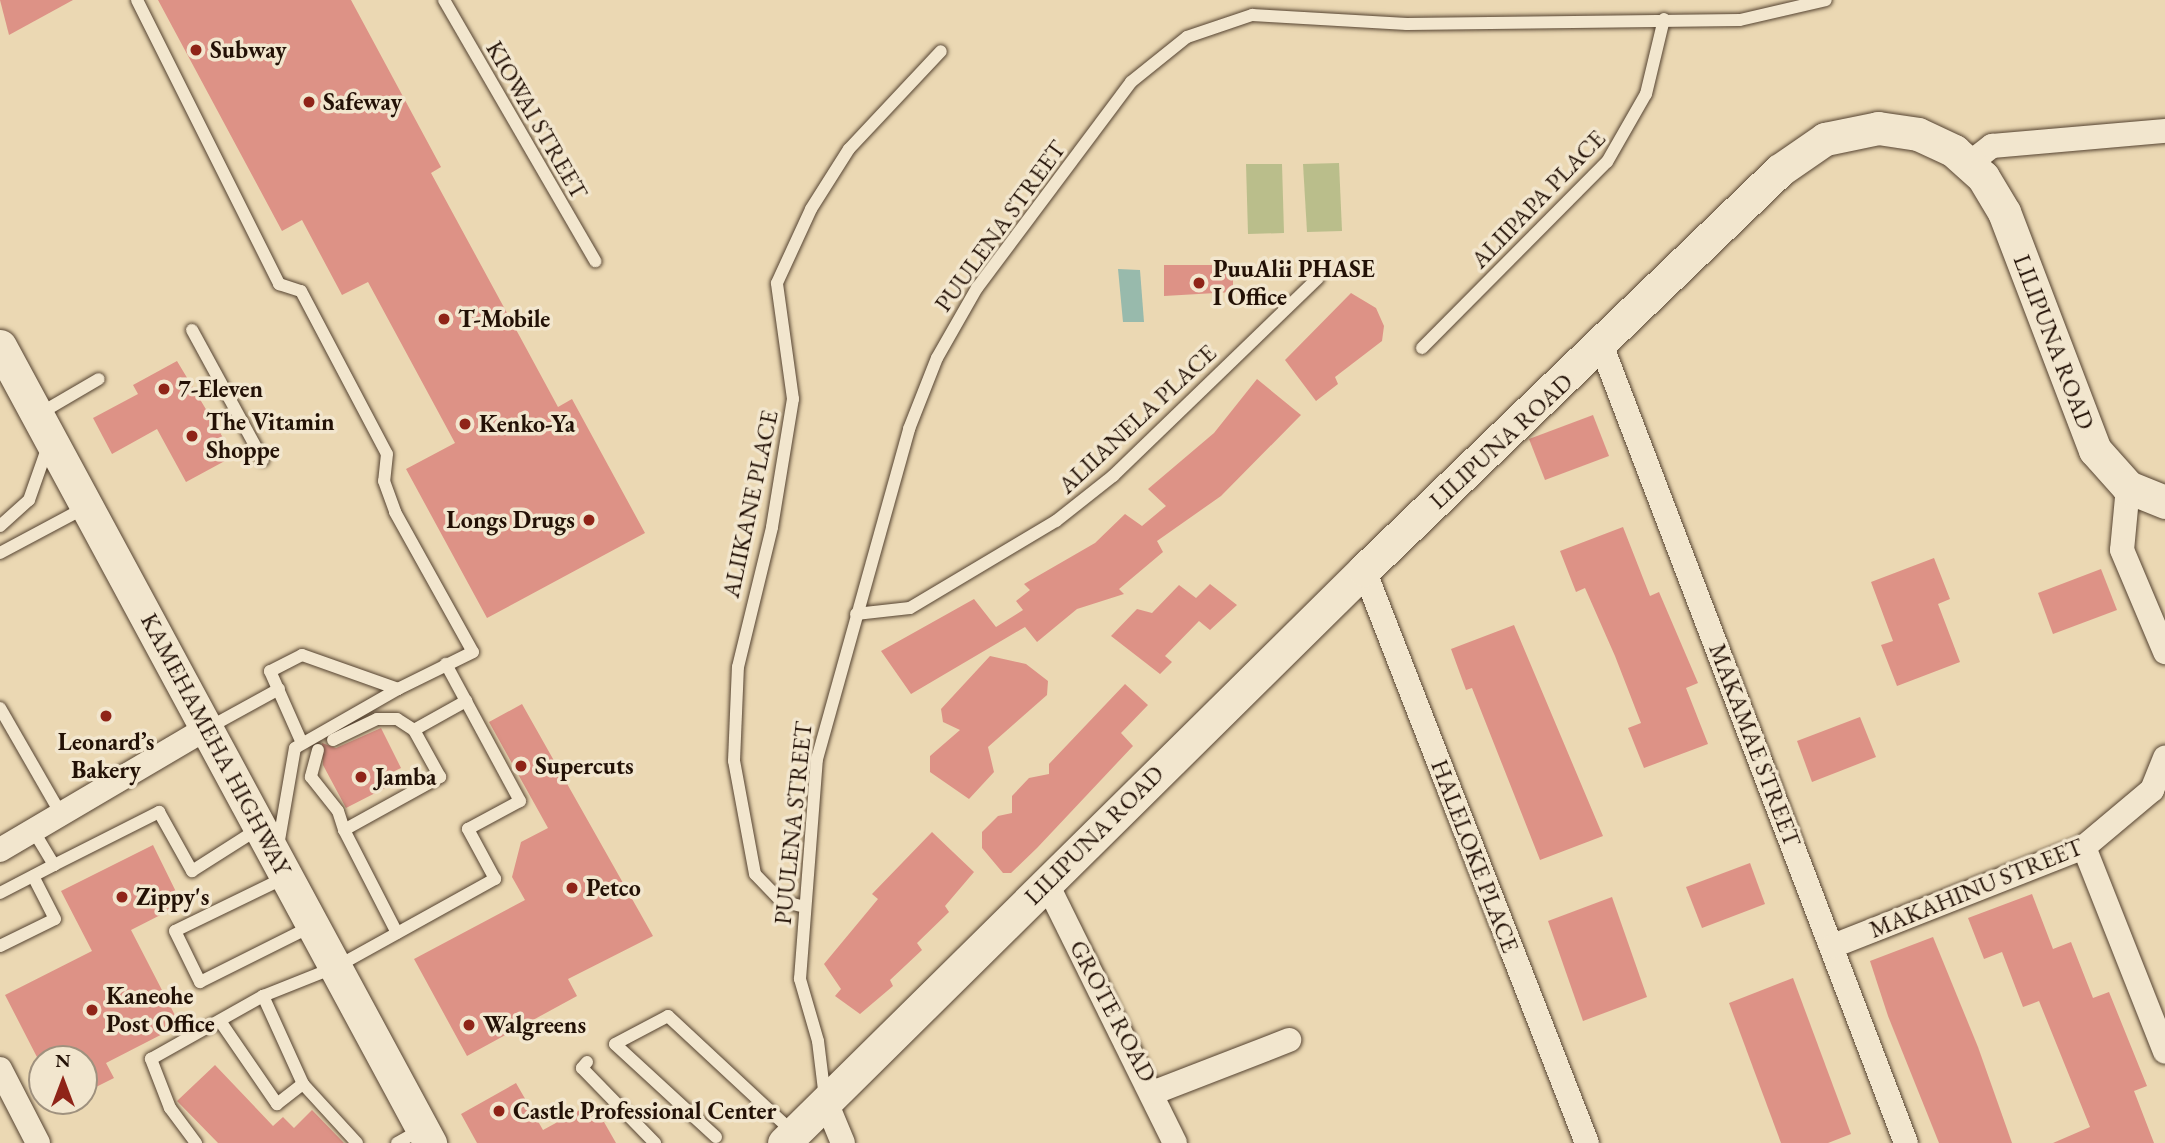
<!DOCTYPE html>
<html>
<head>
<meta charset="utf-8">
<style>
	body { margin:0 }
	#map { position:relative; width:2165px; height:1143px; overflow:hidden; background:#ebd8b3; font-family:"EB Garamond",serif }
	div>[style] { position:absolute }
	[style*='--x'] { left:calc(var(--x)*1px); top:calc(var(--y)*1px); width:calc(var(--w)*1px); rotate:calc(var(--a)*1deg) }
	.green>* { inset:0; background:#babe8b }
	.water>* { inset:0; background:#98baac }
	.building>* { inset:0; background:#dd9286 }
	.roads { filter:drop-shadow(0 0 2px #554331) drop-shadow(0 0 2px #554331) }
	.lane>* { height:12px; margin:-6px; padding:0 6px; transform-origin:6px; border-radius:6px; background:#f2e6ce }
	.street>* { height:24px; margin:-12px; padding:0 12px; transform-origin:12px; border-radius:12px; background:#f2e6ce }
	.secondary>* { height:33px; margin:-16.5px; padding:0 16.5px; transform-origin:16.5px; border-radius:16.5px; background:#f2e6ce }
	.dots>* { width:19px; height:19px; translate:-50% -50%; box-sizing:border-box; border:4px solid #f2e6ce; border-radius:50% }
	span { translate:-50% -50%; white-space:nowrap; text-align:center; line-height:1.15; -webkit-text-stroke:7px #f2e6ce; paint-order:stroke }
	.poi-label { font-size:24px; color:#231106; font-weight:700 }
	.left { translate:0 -50%; text-align:left }
	.right { translate:-100% -50%; text-align:right }
	.street-label { font-size:24px; color:#231106 }
	.north { position:absolute; left:28px; top:1045px; width:70px; height:70px; box-sizing:border-box; background:#f2e6ce; border:2px solid #9f917e; border-radius:50%; rotate:0deg; font-size:19px; font-weight:700; line-height:28px; text-align:center; color:#231106 }
	.north::after { content:''; display:block; margin:auto; width:24px; height:32px; background:#8f2418; clip-path:polygon(50% 0,100% 100%,50% 72%,0 100%) }
</style>
</head>
<body>
<div id="map">
	<div class="green">
		<div style="clip-path:polygon(1339px 163px,1342px 231px,1307px 232px,1303px 164px)"></div>
		<div style="clip-path:polygon(1246px 164px,1282px 164px,1284px 233px,1248px 234px)"></div>
	</div>
	<div class="water">
		<div style="clip-path:polygon(1118px 269px,1140px 270px,1144px 322px,1123px 322px)"></div>
	</div>
	<div class="building">
		<div style="clip-path:polygon(0 0,73px 0,9px 35px)"></div>
		<div style="clip-path:polygon(158px 0,351px 0,441px 167px,431px 173px,558px 407px,572px 399px,645px 533px,487px 618px,406px 469px,455px 443px,368px 282px,342px 295px,302px 220px,282px 231px)"></div>
		<div style="clip-path:polygon(1164px 265px,1225px 265px,1225px 274px,1233px 274px,1233px 292px,1164px 296px)"></div>
		<div style="clip-path:polygon(1351px 293px,1376px 308px,1384px 326px,1382px 341px,1335px 377px,1338px 384px,1316px 401px,1285px 360px)"></div>
		<div style="clip-path:polygon(177px 361px,234px 456px,186px 482px,157px 429px,112px 454px,93px 418px,138px 394px,133px 385px)"></div>
		<div style="clip-path:polygon(1257px 379px,1301px 415px,1221px 496px,1157px 541px,1163px 552px,1119px 589px,1124px 594px,1077px 609px,1037px 642px,1025px 627px,911px 694px,881px 651px,974px 599px,996px 627px,1023px 610px,1016px 601px,1030px 590px,1024px 584px,1095px 543px,1125px 514px,1142px 526px,1166px 506px,1148px 489px,1214px 433px)"></div>
		<div style="clip-path:polygon(1593px 415px,1609px 456px,1545px 480px,1529px 439px)"></div>
		<div style="clip-path:polygon(1623px 527px,1650px 596px,1659px 592px,1698px 683px,1686px 688px,1708px 744px,1644px 768px,1628px 728px,1641px 723px,1615px 656px,1585px 588px,1576px 592px,1560px 551px)"></div>
		<div style="clip-path:polygon(1934px 558px,1950px 599px,1938px 604px,1960px 662px,1897px 686px,1881px 645px,1893px 641px,1871px 582px)"></div>
		<div style="clip-path:polygon(2101px 569px,2117px 610px,2053px 634px,2038px 593px)"></div>
		<div style="clip-path:polygon(1210px 584px,1237px 605px,1210px 630px,1199px 621px,1165px 656px,1172px 662px,1160px 674px,1111px 636px,1137px 609px,1152px 613px,1179px 585px,1196px 598px)"></div>
		<div style="clip-path:polygon(1514px 625px,1603px 836px,1540px 860px,1472px 688px,1466px 690px,1451px 649px)"></div>
		<div style="clip-path:polygon(990px 656px,1026px 664px,1048px 681px,1047px 695px,988px 747px,994px 772px,969px 799px,930px 772px,930px 756px,960px 730px,943px 722px,941px 709px)"></div>
		<div style="clip-path:polygon(1125px 684px,1148px 705px,1121px 733px,1133px 746px,1037px 848px,1011px 873px,1003px 873px,982px 848px,982px 832px,998px 816px,1012px 813px,1012px 796px,1029px 778px,1049px 774px,1049px 764px)"></div>
		<div style="clip-path:polygon(522px 704px,653px 936px,568px 979px,577px 996px,467px 1056px,414px 959px,525px 900px,512px 877px,521px 842px,548px 828px,489px 722px)"></div>
		<div style="clip-path:polygon(1860px 717px,1876px 757px,1812px 782px,1797px 741px)"></div>
		<div style="clip-path:polygon(381px 728px,401px 768px,382px 777px,387px 787px,346px 808px,323px 765px,322px 743px,336px 748px)"></div>
		<div style="clip-path:polygon(932px 832px,974px 872px,945px 906px,949px 912px,917px 943px,922px 950px,890px 980px,893px 986px,860px 1014px,835px 996px,841px 989px,824px 964px,878px 899px,872px 894px)"></div>
		<div style="clip-path:polygon(153px 845px,182px 904px,131px 930px,180px 1025px,106px 1063px,114px 1078px,84px 1093px,84px 1059px,38px 1059px,5px 995px,92px 951px,61px 891px)"></div>
		<div style="clip-path:polygon(1750px 863px,1765px 904px,1702px 928px,1686px 887px)"></div>
		<div style="clip-path:polygon(2032px 894px,2053px 949px,2071px 942px,2093px 998px,2109px 992px,2147px 1086px,2134px 1091px,2154px 1143px,2053px 1143px,2090px 1127px,2039px 1001px,2023px 1007px,2002px 952px,1984px 959px,1968px 918px)"></div>
		<div style="clip-path:polygon(1612px 897px,1647px 997px,1583px 1021px,1548px 921px)"></div>
		<div style="clip-path:polygon(1933px 937px,1978px 1047px,2012px 1143px,1939px 1143px,1888px 1016px,1870px 961px)"></div>
		<div style="clip-path:polygon(1793px 978px,1851px 1134px,1828px 1143px,1781px 1143px,1729px 1003px)"></div>
		<div style="clip-path:polygon(215px 1065px,273px 1126px,283px 1117px,294px 1128px,312px 1110px,344px 1143px,218px 1143px,177px 1101px)"></div>
		<div style="clip-path:polygon(516px 1083px,543px 1130px,587px 1106px,596px 1108px,616px 1143px,477px 1143px,461px 1114px)"></div>
	</div>
	<div class="roads">
		<div class="lane">
			<div style="--x:137;--y:0;--w:318;--a:63.4"></div>
			<div style="--x:279;--y:284;--w:23;--a:18"></div>
			<div style="--x:301;--y:291;--w:184;--a:62.2"></div>
			<div style="--x:387;--y:454;--w:27;--a:96"></div>
			<div style="--x:384;--y:481;--w:33;--a:70"></div>
			<div style="--x:395;--y:512;--w:160;--a:60.9"></div>
			<div style="--x:473;--y:652;--w:84;--a:153.7"></div>
			<div style="--x:398;--y:689;--w:102;--a:-160.5"></div>
			<div style="--x:302;--y:655;--w:36;--a:153"></div>
			<div style="--x:270;--y:671;--w:77;--a:66.1"></div>
			<div style="--x:444;--y:0;--w:302;--a:59.9"></div>
			<div style="--x:192;--y:330;--w:148;--a:61.4"></div>
			<div style="--x:1422;--y:348;--w:262;--a:-45.2"></div>
			<div style="--x:1607;--y:162;--w:78;--a:-60.2"></div>
			<div style="--x:1646;--y:94;--w:77;--a:-76.5"></div>
			<div style="--x:39;--y:414;--w:69;--a:-30.3"></div>
			<div style="--x:0;--y:526;--w:39;--a:-42"></div>
			<div style="--x:29;--y:500;--w:57;--a:-70.6"></div>
			<div style="--x:0;--y:553;--w:98;--a:-28.1"></div>
			<div style="--x:856;--y:614;--w:54;--a:-6.3"></div>
			<div style="--x:910;--y:608;--w:170;--a:-30.8"></div>
			<div style="--x:1056;--y:521;--w:73;--a:-38.3"></div>
			<div style="--x:1113;--y:476;--w:285;--a:-44"></div>
			<div style="--x:0;--y:708;--w:122;--a:60.1"></div>
			<div style="--x:208;--y:728;--w:81;--a:-28.8"></div>
			<div style="--x:333;--y:740;--w:49;--a:-25.5"></div>
			<div style="--x:377;--y:719;--w:20;--a:0"></div>
			<div style="--x:397;--y:719;--w:20;--a:33"></div>
			<div style="--x:318;--y:750;--w:28;--a:105"></div>
			<div style="--x:311;--y:777;--w:43;--a:51.5"></div>
			<div style="--x:338;--y:811;--w:20;--a:72"></div>
			<div style="--x:278;--y:846;--w:99;--a:-80.2"></div>
			<div style="--x:295;--y:748;--w:119;--a:-29.8"></div>
			<div style="--x:54;--y:865;--w:118;--a:-26.8"></div>
			<div style="--x:159;--y:812;--w:68;--a:60.8"></div>
			<div style="--x:192;--y:871;--w:78;--a:-32.5"></div>
			<div style="--x:284;--y:878;--w:121;--a:154.1"></div>
			<div style="--x:175;--y:931;--w:57;--a:63.9"></div>
			<div style="--x:200;--y:982;--w:125;--a:-26.6"></div>
			<div style="--x:0;--y:893;--w:61;--a:-27.4"></div>
			<div style="--x:54;--y:865;--w:41;--a:-121"></div>
			<div style="--x:805;--y:907;--w:25;--a:-166"></div>
			<div style="--x:781;--y:901;--w:37;--a:-134"></div>
			<div style="--x:755;--y:874;--w:115;--a:-100.5"></div>
			<div style="--x:734;--y:761;--w:94;--a:-87.6"></div>
			<div style="--x:738;--y:667;--w:144;--a:-76.3"></div>
			<div style="--x:772;--y:527;--w:130;--a:-80.7"></div>
			<div style="--x:793;--y:399;--w:117;--a:-97.9"></div>
			<div style="--x:777;--y:283;--w:81;--a:-65.3"></div>
			<div style="--x:811;--y:209;--w:71;--a:-57.7"></div>
			<div style="--x:849;--y:149;--w:134;--a:-46.8"></div>
			<div style="--x:397;--y:933;--w:116;--a:-117.2"></div>
			<div style="--x:344;--y:830;--w:110;--a:-28.9"></div>
			<div style="--x:440;--y:777;--w:54;--a:-119"></div>
			<div style="--x:414;--y:730;--w:60;--a:-29.1"></div>
			<div style="--x:0;--y:946;--w:61;--a:-26.1"></div>
			<div style="--x:55;--y:919;--w:48;--a:-117.1"></div>
			<div style="--x:220;--y:1021;--w:101;--a:55.5"></div>
			<div style="--x:277;--y:1104;--w:33;--a:-38"></div>
			<div style="--x:587;--y:1062;--w:8;--a:130"></div>
			<div style="--x:582;--y:1068;--w:105;--a:45.8"></div>
			<div style="--x:825;--y:1098;--w:57;--a:-97"></div>
			<div style="--x:818;--y:1041;--w:65;--a:-106.2"></div>
			<div style="--x:800;--y:979;--w:221;--a:-85.6"></div>
			<div style="--x:817;--y:759;--w:343;--a:-74.4"></div>
			<div style="--x:909;--y:429;--w:76;--a:-68.5"></div>
			<div style="--x:937;--y:358;--w:81;--a:-60.3"></div>
			<div style="--x:977;--y:288;--w:257;--a:-53.2"></div>
			<div style="--x:1131;--y:82;--w:72;--a:-38.8"></div>
			<div style="--x:1187;--y:37;--w:69;--a:-18.7"></div>
			<div style="--x:1252;--y:15;--w:155;--a:3.3"></div>
			<div style="--x:1407;--y:24;--w:333;--a:-0.7"></div>
			<div style="--x:1740;--y:20;--w:88;--a:-13.1"></div>
			<div style="--x:716;--y:1137;--w:137;--a:-137.4"></div>
			<div style="--x:615;--y:1044;--w:60;--a:-27.8"></div>
			<div style="--x:668;--y:1016;--w:172;--a:42.9"></div>
			<div style="--x:196;--y:1143;--w:44;--a:-126.6"></div>
			<div style="--x:170;--y:1108;--w:53;--a:-111.2"></div>
			<div style="--x:151;--y:1059;--w:129;--a:-29.4"></div>
			<div style="--x:357;--y:1143;--w:80;--a:-132.5"></div>
			<div style="--x:303;--y:1084;--w:97;--a:-114.4"></div>
			<div style="--x:263;--y:996;--w:79;--a:-21.7"></div>
			<div style="--x:336;--y:967;--w:182;--a:-29"></div>
			<div style="--x:495;--y:879;--w:57;--a:-118.4"></div>
			<div style="--x:468;--y:829;--w:59;--a:-28.3"></div>
			<div style="--x:520;--y:801;--w:156;--a:-118.4"></div>
			<div style="--x:397;--y:1143;--w:29;--a:-29"></div>
		</div>
		<div class="street">
			<div style="--x:1970;--y:163;--w:28;--a:-38"></div>
			<div style="--x:1992;--y:146;--w:174;--a:-5"></div>
			<div style="--x:1602;--y:347;--w:852;--a:69.1"></div>
			<div style="--x:2128;--y:487;--w:63;--a:95.4"></div>
			<div style="--x:2122;--y:550;--w:111;--a:67.1"></div>
			<div style="--x:1364;--y:570;--w:615;--a:68.74"></div>
			<div style="--x:2084;--y:847;--w:220;--a:68.4"></div>
			<div style="--x:0;--y:850;--w:240;--a:-30.5"></div>
			<div style="--x:1046;--y:882;--w:291;--a:63.7"></div>
			<div style="--x:1833;--y:946;--w:270;--a:-21.5"></div>
			<div style="--x:2084;--y:847;--w:89;--a:-40"></div>
			<div style="--x:2152;--y:790;--w:35;--a:-68"></div>
			<div style="--x:0;--y:1069;--w:83;--a:62.8"></div>
			<div style="--x:1155;--y:1092;--w:144;--a:-21.2"></div>
			<div style="--x:826;--y:1102;--w:44;--a:67.5"></div>
		</div>
		<div class="secondary">
			<div style="--x:0;--y:346;--w:906;--a:61.65"></div>
			<div style="--x:784;--y:1143;--w:815;--a:-44.65"></div>
			<div style="--x:1364;--y:570;--w:577;--a:-43.88"></div>
			<div style="--x:1780;--y:170;--w:55;--a:-34.6"></div>
			<div style="--x:1825;--y:139;--w:54;--a:-11.7"></div>
			<div style="--x:1878;--y:128;--w:40;--a:8.5"></div>
			<div style="--x:1918;--y:134;--w:40;--a:25"></div>
			<div style="--x:1954;--y:151;--w:39;--a:42"></div>
			<div style="--x:1983;--y:177;--w:41;--a:59"></div>
			<div style="--x:2004;--y:212;--w:255;--a:69.1"></div>
			<div style="--x:2095;--y:450;--w:50;--a:48.3"></div>
			<div style="--x:2128;--y:487;--w:40;--a:22"></div>
		</div>
	</div>
	<div class="dots">
		<div style="left:196px;top:50px;background:#8f2418"></div>
		<div style="left:309px;top:102px;background:#8f2418"></div>
		<div style="left:1199px;top:283px;background:#8f2418"></div>
		<div style="left:444px;top:319px;background:#8f2418"></div>
		<div style="left:164px;top:389px;background:#8f2418"></div>
		<div style="left:465px;top:424px;background:#8f2418"></div>
		<div style="left:192px;top:436px;background:#8f2418"></div>
		<div style="left:589px;top:520px;background:#8f2418"></div>
		<div style="left:106px;top:716px;background:#8f2418"></div>
		<div style="left:521px;top:766px;background:#8f2418"></div>
		<div style="left:361px;top:777px;background:#8f2418"></div>
		<div style="left:572px;top:888px;background:#8f2418"></div>
		<div style="left:122px;top:897px;background:#8f2418"></div>
		<div style="left:92px;top:1010px;background:#8f2418"></div>
		<div style="left:469px;top:1025px;background:#8f2418"></div>
		<div style="left:499px;top:1111px;background:#8f2418"></div>
	</div>
	<div class="poi-label">
		<span class="left" style="left:210px;top:50px">Subway</span>
		<span class="left" style="left:323px;top:102px">Safeway</span>
		<span class="left" style="left:1213px;top:283px">PuuAlii PHASE<br>I Office</span>
		<span class="left" style="left:458px;top:319px">T-Mobile</span>
		<span class="left" style="left:178px;top:389px">7-Eleven</span>
		<span class="left" style="left:206px;top:436px">The Vitamin<br>Shoppe</span>
		<span class="left" style="left:479px;top:424px">Kenko-Ya</span>
		<span class="right" style="left:575px;top:520px">Longs Drugs</span>
		<span style="left:106px;top:756px">Leonard’s<br>Bakery</span>
		<span class="left" style="left:535px;top:766px">Supercuts</span>
		<span class="left" style="left:375px;top:777px">Jamba</span>
		<span class="left" style="left:586px;top:888px">Petco</span>
		<span class="left" style="left:136px;top:897px">Zippy's</span>
		<span class="left" style="left:106px;top:1010px">Kaneohe<br>Post Office</span>
		<span class="left" style="left:483px;top:1025px">Walgreens</span>
		<span class="left" style="left:513px;top:1111px">Castle Professional Center</span>
	</div>
	<div class="street-label">
		<span style="left:537px;top:120px;rotate:60deg">KIOWAI STREET</span>
		<span style="left:1538px;top:199px;rotate:-46deg">ALIIPAPA PLACE</span>
		<span style="left:1000px;top:226px;rotate:-54deg">PUULENA STREET</span>
		<span style="left:2054px;top:342px;rotate:69deg">LILIPUNA ROAD</span>
		<span style="left:1137px;top:419px;rotate:-43deg">ALIIANELA PLACE</span>
		<span style="left:1501px;top:441px;rotate:-43deg">LILIPUNA ROAD</span>
		<span style="left:750px;top:504px;rotate:-78deg">ALIIKANE PLACE</span>
		<span style="left:216px;top:744px;rotate:62deg">KAMEHAMEHA HIGHWAY</span>
		<span style="left:1755px;top:745px;rotate:69deg">MAKAMAE STREET</span>
		<span style="left:793px;top:823px;rotate:-84deg">PUULENA STREET</span>
		<span style="left:1094px;top:835px;rotate:-45deg">LILIPUNA ROAD</span>
		<span style="left:1475px;top:856px;rotate:69deg">HALELOKE PLACE</span>
		<span style="left:1976px;top:888px;rotate:-22deg">MAKAHINU STREET</span>
		<span style="left:1113px;top:1011px;rotate:62deg">GROTE ROAD</span>
	</div>
	<div class="north">N</div>
</div>
</body>
</html>
